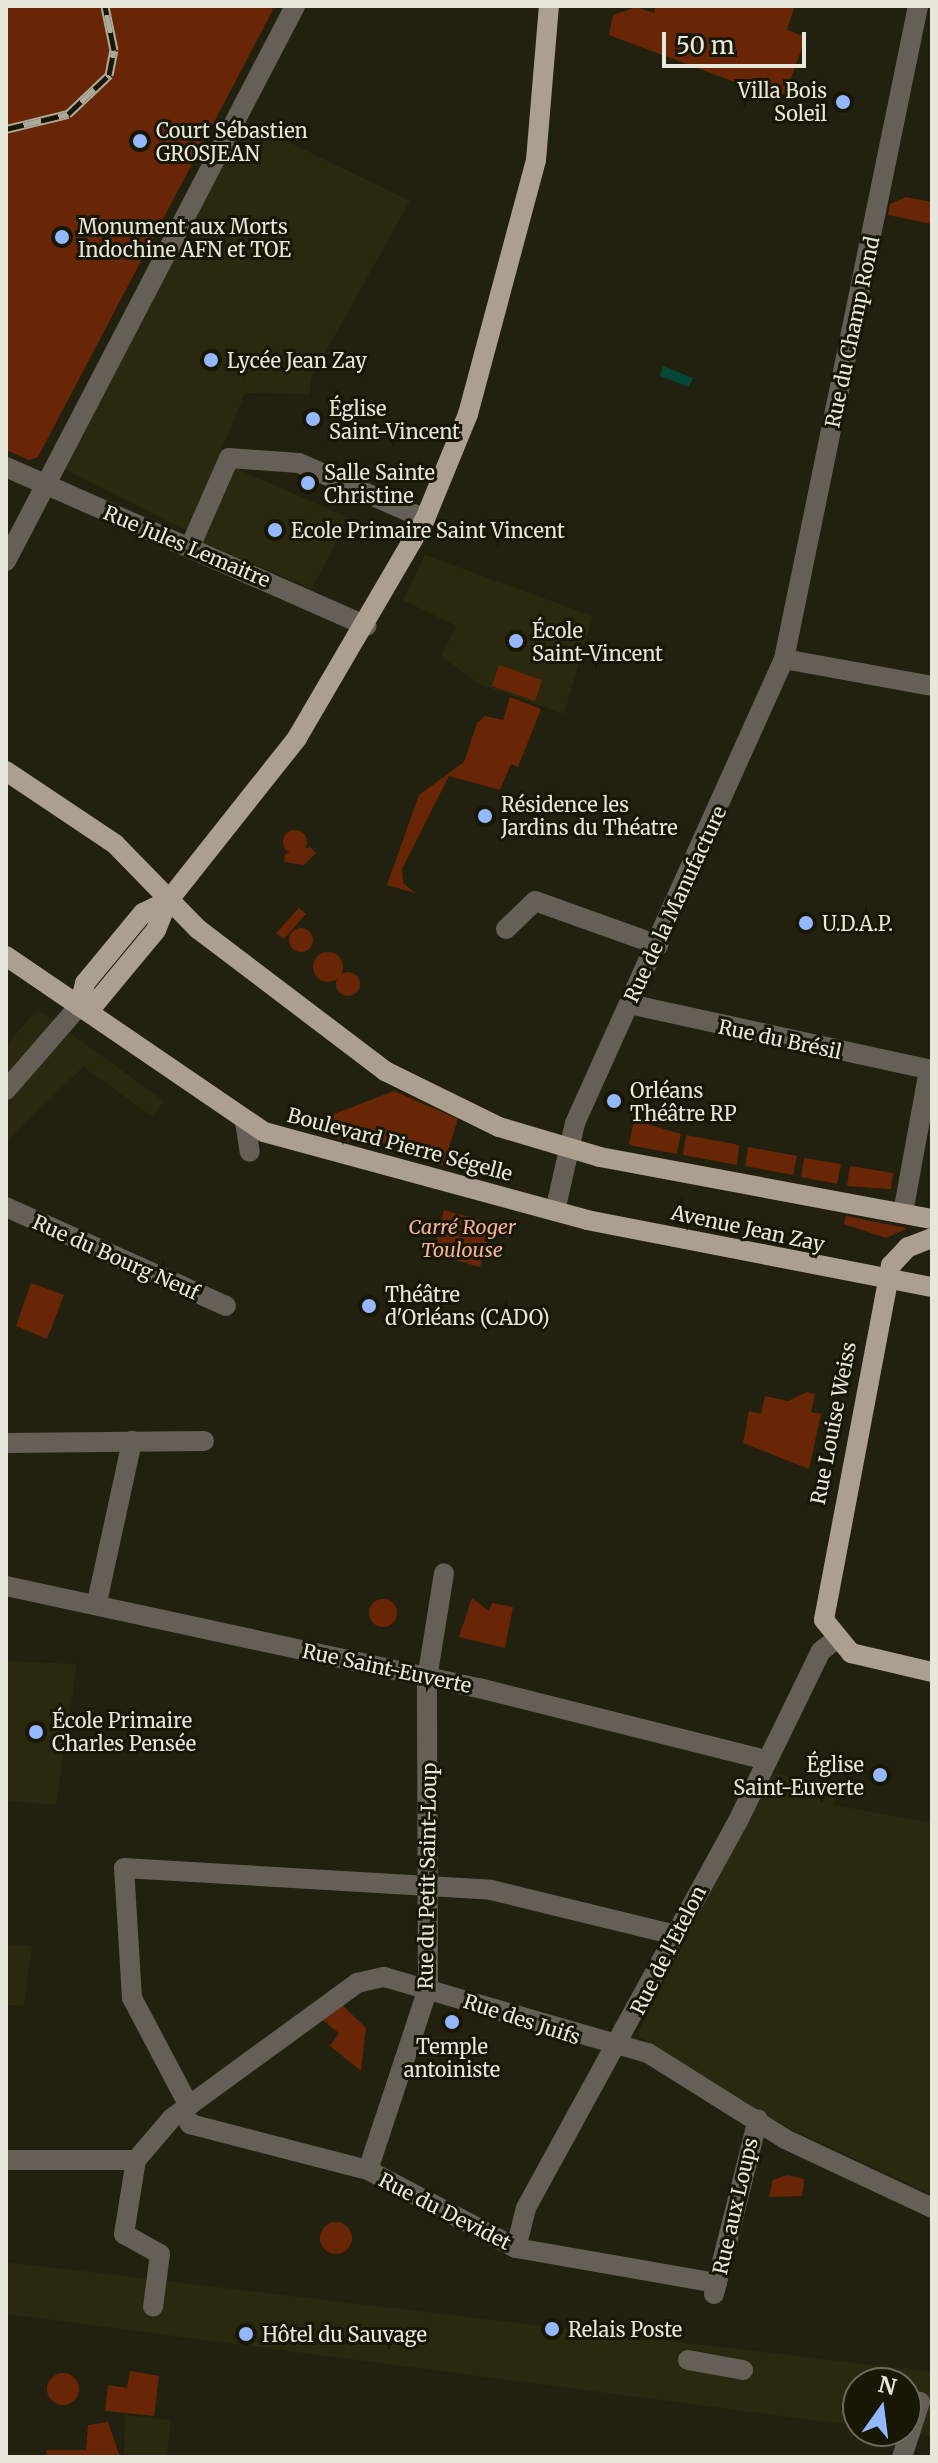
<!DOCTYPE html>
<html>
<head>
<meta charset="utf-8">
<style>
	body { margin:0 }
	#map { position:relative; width:938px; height:2463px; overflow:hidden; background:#22200e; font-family:Merriweather,serif }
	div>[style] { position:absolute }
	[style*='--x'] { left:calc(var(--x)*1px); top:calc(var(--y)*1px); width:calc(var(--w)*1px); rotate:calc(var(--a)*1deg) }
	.built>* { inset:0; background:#2a280e }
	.green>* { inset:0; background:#692606 }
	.round { border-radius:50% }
	.water>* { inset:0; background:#034836 }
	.minor>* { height:20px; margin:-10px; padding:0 10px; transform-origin:10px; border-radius:10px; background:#655f57 }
	.major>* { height:20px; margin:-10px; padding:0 10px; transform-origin:10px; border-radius:10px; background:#ab9f8f }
	.rail>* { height:9px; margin-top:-4.5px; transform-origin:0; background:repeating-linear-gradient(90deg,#181706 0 18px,#abaa9d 0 36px); box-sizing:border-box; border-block:2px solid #abaa9d }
	.dots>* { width:22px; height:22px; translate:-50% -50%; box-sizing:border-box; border:4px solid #181706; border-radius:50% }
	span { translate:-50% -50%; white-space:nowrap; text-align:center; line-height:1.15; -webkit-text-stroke:6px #181706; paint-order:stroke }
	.poi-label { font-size:20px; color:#e8e7dc }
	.right { translate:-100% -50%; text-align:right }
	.left { translate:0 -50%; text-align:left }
	.street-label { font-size:20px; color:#e8e7dc }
	.park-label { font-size:20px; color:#f6b298; font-style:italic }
	.frame { position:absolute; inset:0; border:8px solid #e8e7dc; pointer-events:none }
	.north { position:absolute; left:842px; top:2367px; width:80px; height:80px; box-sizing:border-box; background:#181706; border:2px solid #6b6a5c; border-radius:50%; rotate:14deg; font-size:22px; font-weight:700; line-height:32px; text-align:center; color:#e8e7dc }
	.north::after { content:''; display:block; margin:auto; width:28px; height:36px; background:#94b7fd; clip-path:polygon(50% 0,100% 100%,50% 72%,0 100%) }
	.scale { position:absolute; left:662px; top:32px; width:144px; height:36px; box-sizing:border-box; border:4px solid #e8e7dc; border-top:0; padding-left:10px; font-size:24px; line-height:28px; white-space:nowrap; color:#e8e7dc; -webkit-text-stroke:6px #181706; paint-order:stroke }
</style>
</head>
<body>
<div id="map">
	<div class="built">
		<div style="clip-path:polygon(246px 121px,410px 201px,310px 380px,310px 394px,245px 393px,188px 531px,64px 469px)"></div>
		<div style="clip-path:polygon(233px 467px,349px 518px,312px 589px,202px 542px)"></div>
		<div style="clip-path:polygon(425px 555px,593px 616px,564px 714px,479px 684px,441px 656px,456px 626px,403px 600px)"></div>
		<div style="clip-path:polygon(37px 1009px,164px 1101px,153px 1117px,83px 1067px,6px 1142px,6px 1046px)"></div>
		<div style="clip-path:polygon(6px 1661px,77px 1664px,56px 1805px,6px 1801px)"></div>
		<div style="clip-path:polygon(771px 1772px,837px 1787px,834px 1805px,932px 1823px,932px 2195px,783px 2125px,637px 2035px)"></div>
		<div style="clip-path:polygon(6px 1944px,32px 1946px,24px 2006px,6px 2005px)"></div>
		<div style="clip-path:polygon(6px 2262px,932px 2372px,932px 2436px,896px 2431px,906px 2431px,906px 2383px,858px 2383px,858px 2426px,6px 2314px)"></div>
		<div style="clip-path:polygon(125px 2415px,171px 2420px,167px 2457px,124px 2457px)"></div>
	</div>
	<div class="green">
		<div style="clip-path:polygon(6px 6px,275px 6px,38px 457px,29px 460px,6px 450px)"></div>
		<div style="clip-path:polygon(656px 6px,795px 6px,787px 30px,806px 37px,783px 100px,609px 35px,613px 15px,636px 7px,654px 13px)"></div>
		<div style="clip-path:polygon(906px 197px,932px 202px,932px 224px,888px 215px,890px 204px)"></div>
		<div style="clip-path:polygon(499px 665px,542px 680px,535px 701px,492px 686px)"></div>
		<div style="clip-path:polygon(510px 697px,541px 709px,518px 767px,511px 764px,500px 790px,449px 776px,402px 869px,403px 883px,415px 893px,387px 885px,419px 795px,464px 762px,477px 723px,485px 716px,503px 720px)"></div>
		<div class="round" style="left:283px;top:830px;width:24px;height:24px"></div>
		<div style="clip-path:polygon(310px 847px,316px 853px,304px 865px,284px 862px,285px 854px)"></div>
		<div style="clip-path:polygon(299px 908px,306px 914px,284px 939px,276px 933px)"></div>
		<div class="round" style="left:289px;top:928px;width:24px;height:24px"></div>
		<div class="round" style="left:313px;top:952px;width:30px;height:30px"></div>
		<div class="round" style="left:336px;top:972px;width:24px;height:24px"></div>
		<div style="clip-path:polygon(394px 1091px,458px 1119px,443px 1166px,317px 1133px,321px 1119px)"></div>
		<div style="clip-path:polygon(634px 1120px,681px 1134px,677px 1154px,629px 1145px)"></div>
		<div style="clip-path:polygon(686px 1135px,739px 1145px,737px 1165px,683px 1155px)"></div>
		<div style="clip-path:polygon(748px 1147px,797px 1156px,793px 1175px,745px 1166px)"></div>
		<div style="clip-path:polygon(804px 1158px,841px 1164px,837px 1184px,801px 1177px)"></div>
		<div style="clip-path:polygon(850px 1166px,893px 1173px,891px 1189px,847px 1186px)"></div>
		<div style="clip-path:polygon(444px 1210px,492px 1223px,480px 1267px,433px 1254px)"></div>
		<div style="clip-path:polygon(846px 1216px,906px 1228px,906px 1229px,886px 1238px,844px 1224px)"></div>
		<div style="clip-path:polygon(31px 1283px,64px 1295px,47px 1339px,16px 1326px)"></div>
		<div style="clip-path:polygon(807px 1392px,815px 1394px,811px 1412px,821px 1414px,809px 1469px,743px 1443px,749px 1411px,761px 1414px,765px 1396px,788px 1401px)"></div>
		<div style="clip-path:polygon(472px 1598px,489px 1611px,492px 1603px,513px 1607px,505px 1648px,459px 1637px)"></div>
		<div class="round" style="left:369px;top:1599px;width:28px;height:28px"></div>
		<div style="clip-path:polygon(339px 2002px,366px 2028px,361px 2071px,330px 2046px,339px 2033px,320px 2018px)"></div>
		<div style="clip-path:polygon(787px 2175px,804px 2179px,802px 2196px,769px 2197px,773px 2180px)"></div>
		<div class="round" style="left:320px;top:2222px;width:32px;height:32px"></div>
		<div style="clip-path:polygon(130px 2371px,159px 2376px,154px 2416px,105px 2411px,108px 2385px,127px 2388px)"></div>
		<div class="round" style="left:47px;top:2373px;width:32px;height:32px"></div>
		<div style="clip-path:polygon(108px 2422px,120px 2457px,47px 2457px,46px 2450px,86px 2450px,88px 2425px)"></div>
	</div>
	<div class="water">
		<div style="clip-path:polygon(663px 366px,693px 378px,689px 387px,660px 376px)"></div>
	</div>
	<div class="minor">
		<div style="--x:6;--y:467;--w:394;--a:23.8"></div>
		<div style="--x:190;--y:547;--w:97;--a:-66.3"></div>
		<div style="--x:229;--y:458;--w:70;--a:4.1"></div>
		<div style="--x:299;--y:463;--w:138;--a:24"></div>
		<div style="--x:6;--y:561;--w:626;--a:-62.49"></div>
		<div style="--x:784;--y:659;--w:150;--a:10.3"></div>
		<div style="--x:506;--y:929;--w:40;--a:-44"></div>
		<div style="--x:535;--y:901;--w:131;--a:19.7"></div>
		<div style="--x:629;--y:1004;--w:310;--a:12.3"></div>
		<div style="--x:6;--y:1090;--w:111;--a:-49"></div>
		<div style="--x:245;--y:1122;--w:30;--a:81"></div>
		<div style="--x:6;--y:1207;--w:241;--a:24.2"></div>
		<div style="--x:555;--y:1211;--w:90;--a:-77.2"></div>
		<div style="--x:575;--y:1123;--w:509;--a:-65.75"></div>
		<div style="--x:784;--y:659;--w:667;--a:-78.4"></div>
		<div style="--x:903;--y:1213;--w:145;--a:-79.7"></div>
		<div style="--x:6;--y:1443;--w:198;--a:-0.6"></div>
		<div style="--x:6;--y:1586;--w:484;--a:12.2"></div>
		<div style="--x:479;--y:1688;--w:295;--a:14.1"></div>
		<div style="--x:97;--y:1602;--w:165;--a:-77.7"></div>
		<div style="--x:189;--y:2106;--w:122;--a:-117.8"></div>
		<div style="--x:132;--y:1998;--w:130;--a:-93.5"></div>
		<div style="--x:124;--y:1868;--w:368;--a:3.4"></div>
		<div style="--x:491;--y:1890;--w:189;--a:13.7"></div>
		<div style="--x:184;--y:2113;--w:13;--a:61"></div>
		<div style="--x:190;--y:2124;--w:184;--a:14.5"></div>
		<div style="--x:368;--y:2170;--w:167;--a:27.8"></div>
		<div style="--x:516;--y:2248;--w:204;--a:9.9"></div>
		<div style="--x:6;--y:2160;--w:130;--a:0"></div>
		<div style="--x:136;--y:2160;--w:55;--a:-49.4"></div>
		<div style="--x:172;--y:2118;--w:229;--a:-36.1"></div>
		<div style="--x:357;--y:1983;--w:28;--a:-13"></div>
		<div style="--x:384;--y:1977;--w:275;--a:16.1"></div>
		<div style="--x:648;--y:2053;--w:162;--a:32.1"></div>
		<div style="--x:785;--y:2139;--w:162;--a:25.1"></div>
		<div style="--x:136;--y:2160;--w:75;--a:99.2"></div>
		<div style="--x:124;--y:2234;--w:41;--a:29.1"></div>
		<div style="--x:160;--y:2254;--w:53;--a:97.5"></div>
		<div style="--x:368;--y:2170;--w:191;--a:-71.7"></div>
		<div style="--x:428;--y:1989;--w:310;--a:-90.2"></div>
		<div style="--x:427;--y:1679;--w:107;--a:-80.9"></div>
		<div style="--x:516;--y:2248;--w:41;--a:-76"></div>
		<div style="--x:526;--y:2208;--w:439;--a:-61.3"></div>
		<div style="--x:737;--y:1823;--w:191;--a:-64"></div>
		<div style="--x:821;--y:1651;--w:16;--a:-38"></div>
		<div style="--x:714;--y:2294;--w:180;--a:-75.9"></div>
		<div style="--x:688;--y:2360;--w:56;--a:10.3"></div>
		<div style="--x:902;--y:2457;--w:58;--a:-71.9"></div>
	</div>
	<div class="major">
		<div style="--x:6;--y:771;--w:131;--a:33.8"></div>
		<div style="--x:115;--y:844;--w:119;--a:45.7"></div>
		<div style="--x:198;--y:929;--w:235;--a:37.2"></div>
		<div style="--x:385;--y:1071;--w:127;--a:26.2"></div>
		<div style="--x:499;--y:1127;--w:105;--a:16.5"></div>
		<div style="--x:600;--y:1157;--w:338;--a:10.6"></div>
		<div style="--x:6;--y:956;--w:312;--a:34.3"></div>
		<div style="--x:264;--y:1132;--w:335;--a:15.2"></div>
		<div style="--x:587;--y:1220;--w:351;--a:11"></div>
		<div style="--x:79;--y:1006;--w:15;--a:-4"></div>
		<div style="--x:94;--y:1005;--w:97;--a:-50.4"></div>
		<div style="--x:156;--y:930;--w:31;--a:-68"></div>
		<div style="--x:168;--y:901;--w:208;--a:-51.6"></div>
		<div style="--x:297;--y:738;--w:254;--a:-59.7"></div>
		<div style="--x:425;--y:519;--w:113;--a:-67.7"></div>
		<div style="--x:468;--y:414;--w:263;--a:-75"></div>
		<div style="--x:536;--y:160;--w:155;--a:-85.2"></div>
		<div style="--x:79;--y:1006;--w:24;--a:-75"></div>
		<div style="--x:85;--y:983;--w:91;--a:-50.4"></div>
		<div style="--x:143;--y:913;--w:28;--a:-26"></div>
		<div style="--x:932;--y:1238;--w:26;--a:159"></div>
		<div style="--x:908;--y:1247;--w:25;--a:133"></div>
		<div style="--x:891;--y:1265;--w:361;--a:100.7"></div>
		<div style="--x:824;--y:1620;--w:43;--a:50.7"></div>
		<div style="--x:851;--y:1653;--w:83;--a:13.2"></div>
	</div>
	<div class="rail">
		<div style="--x:6;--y:129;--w:64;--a:-13.6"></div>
		<div style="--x:68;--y:114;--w:57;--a:-43.6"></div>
		<div style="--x:109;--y:75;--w:25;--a:-79"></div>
		<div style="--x:114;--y:50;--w:45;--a:-101.6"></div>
	</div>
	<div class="dots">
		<div style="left:843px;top:102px;background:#94b7fd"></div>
		<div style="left:140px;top:141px;background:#94b7fd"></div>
		<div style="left:62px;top:237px;background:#94b7fd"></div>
		<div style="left:211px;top:360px;background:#94b7fd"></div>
		<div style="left:313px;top:419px;background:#94b7fd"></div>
		<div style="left:308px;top:483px;background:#94b7fd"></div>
		<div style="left:275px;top:530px;background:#94b7fd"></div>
		<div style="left:516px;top:641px;background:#94b7fd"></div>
		<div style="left:485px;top:816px;background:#94b7fd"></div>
		<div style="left:806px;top:923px;background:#94b7fd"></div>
		<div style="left:614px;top:1101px;background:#94b7fd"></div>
		<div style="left:369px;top:1306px;background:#94b7fd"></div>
		<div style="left:36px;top:1732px;background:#94b7fd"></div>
		<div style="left:880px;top:1775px;background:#94b7fd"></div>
		<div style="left:452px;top:2022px;background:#94b7fd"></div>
		<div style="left:552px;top:2329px;background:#94b7fd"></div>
		<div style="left:246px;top:2334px;background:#94b7fd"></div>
	</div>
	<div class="poi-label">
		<span class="right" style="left:827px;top:102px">Villa Bois<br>Soleil</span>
		<span class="left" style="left:156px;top:142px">Court Sébastien<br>GROSJEAN</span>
		<span class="left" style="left:78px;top:238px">Monument aux Morts<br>Indochine AFN et TOE</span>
		<span class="left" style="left:227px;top:360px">Lycée Jean Zay</span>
		<span class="left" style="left:329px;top:420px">Église<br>Saint-Vincent</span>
		<span class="left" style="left:324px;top:484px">Salle Sainte<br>Christine</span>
		<span class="left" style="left:291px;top:530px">Ecole Primaire Saint Vincent</span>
		<span class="left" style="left:532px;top:642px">École<br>Saint-Vincent</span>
		<span class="left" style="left:501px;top:816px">Résidence les<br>Jardins du Théatre</span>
		<span class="left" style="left:822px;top:923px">U.D.A.P.</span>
		<span class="left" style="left:630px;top:1102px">Orléans<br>Théâtre RP</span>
		<span class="left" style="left:385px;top:1306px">Théâtre<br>d'Orléans (CADO)</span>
		<span class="left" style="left:52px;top:1732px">École Primaire<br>Charles Pensée</span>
		<span class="right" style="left:864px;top:1776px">Église<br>Saint-Euverte</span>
		<span style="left:452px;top:2058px">Temple<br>antoiniste</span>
		<span class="left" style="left:568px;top:2329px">Relais Poste</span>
		<span class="left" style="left:262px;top:2334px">Hôtel du Sauvage</span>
	</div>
	<div class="street-label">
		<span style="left:852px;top:332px;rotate:-78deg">Rue du Champ Rond</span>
		<span style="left:187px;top:546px;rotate:23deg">Rue Jules Lemaitre</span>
		<span style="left:675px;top:904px;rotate:-65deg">Rue de la Manufacture</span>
		<span style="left:780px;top:1039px;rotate:12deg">Rue du Brésil</span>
		<span style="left:400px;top:1144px;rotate:15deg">Boulevard Pierre Ségelle</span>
		<span style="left:748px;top:1228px;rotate:12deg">Avenue Jean Zay</span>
		<span style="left:116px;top:1257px;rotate:24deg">Rue du Bourg Neuf</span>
		<span style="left:833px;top:1423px;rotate:-79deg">Rue Louise Weiss</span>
		<span style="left:387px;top:1668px;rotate:12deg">Rue Saint-Euverte</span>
		<span style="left:427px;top:1876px;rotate:-89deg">Rue du Petit Saint-Loup</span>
		<span style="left:668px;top:1950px;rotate:-63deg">Rue de l'Etelon</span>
		<span style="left:522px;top:2019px;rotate:18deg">Rue des Juifs</span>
		<span style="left:735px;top:2206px;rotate:-77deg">Rue aux Loups</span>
		<span style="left:445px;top:2211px;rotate:27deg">Rue du Devidet</span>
	</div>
	<div class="park-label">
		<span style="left:462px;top:1238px">Carré Roger<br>Toulouse</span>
	</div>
	<div class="frame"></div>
	<div class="north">N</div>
	<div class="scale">50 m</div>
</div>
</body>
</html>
